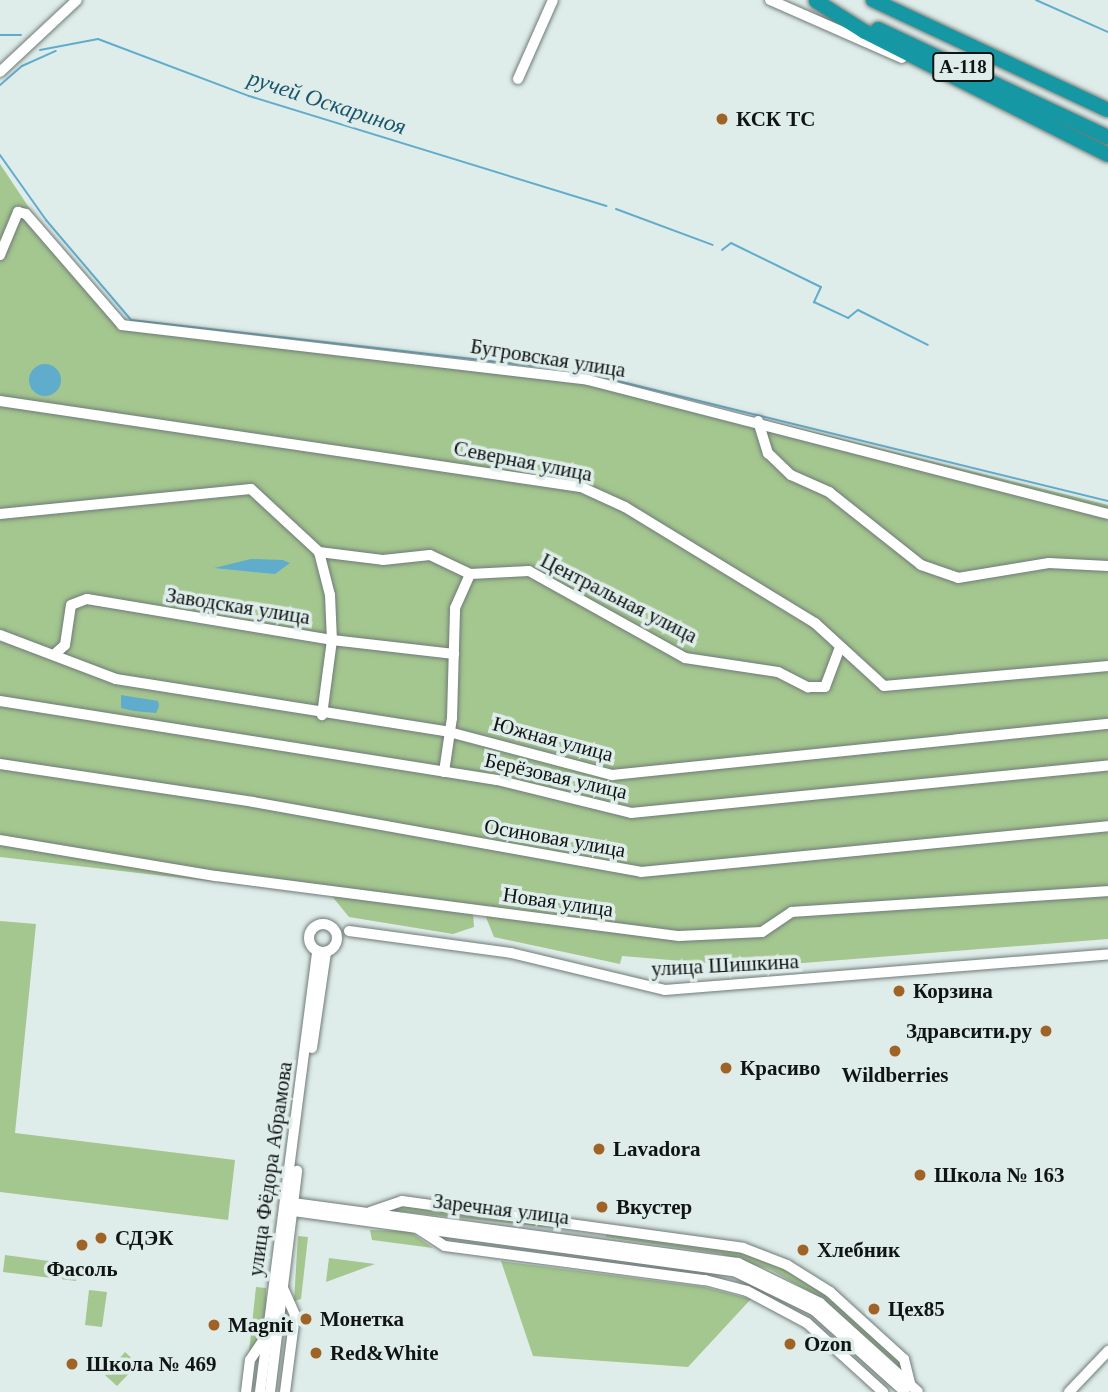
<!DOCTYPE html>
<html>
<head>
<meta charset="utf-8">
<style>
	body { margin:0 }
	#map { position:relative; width:1108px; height:1392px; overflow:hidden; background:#dfedea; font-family:Georgia,serif }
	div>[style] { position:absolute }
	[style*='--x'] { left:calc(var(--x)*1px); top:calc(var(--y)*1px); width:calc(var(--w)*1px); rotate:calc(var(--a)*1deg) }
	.green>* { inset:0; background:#a4c68f }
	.water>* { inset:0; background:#60accd }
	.round { border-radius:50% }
	.stream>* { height:2px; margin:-1px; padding:0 1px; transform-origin:1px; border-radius:1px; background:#60accd }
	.roads { filter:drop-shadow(0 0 2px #6f7b78) drop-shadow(0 0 2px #6f7b78) }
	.minor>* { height:10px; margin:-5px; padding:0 5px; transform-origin:5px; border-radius:5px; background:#fff }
	.minor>.ring { margin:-5px; padding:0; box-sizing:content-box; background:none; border:10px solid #fff; border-radius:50% }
	.highway>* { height:14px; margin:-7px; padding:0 7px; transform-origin:7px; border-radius:7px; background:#1698a4 }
	.dots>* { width:19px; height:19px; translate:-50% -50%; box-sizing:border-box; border:4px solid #dfedea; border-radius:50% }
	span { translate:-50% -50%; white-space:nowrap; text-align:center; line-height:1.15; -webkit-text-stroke:7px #dfedea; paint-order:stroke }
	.shield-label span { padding:2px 5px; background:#dfedea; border:2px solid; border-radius:5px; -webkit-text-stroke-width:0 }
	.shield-label { font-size:19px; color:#101514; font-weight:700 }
	.poi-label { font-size:21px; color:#101514; font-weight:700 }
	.left { translate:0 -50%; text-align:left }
	.right { translate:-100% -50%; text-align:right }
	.street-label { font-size:21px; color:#101514 }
	.water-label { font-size:23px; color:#19566d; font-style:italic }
</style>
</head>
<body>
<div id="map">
	<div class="green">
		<div style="clip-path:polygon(0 164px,40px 224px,123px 323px,575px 373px,1108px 505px,1108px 939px,740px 968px,736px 959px,731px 965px,622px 956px,620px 964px,494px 937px,485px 915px,473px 913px,474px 927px,453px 934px,349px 917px,331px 895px,0 857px)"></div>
		<div style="clip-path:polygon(0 921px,36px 924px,15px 1133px,235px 1160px,228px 1220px,0 1192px)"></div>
		<div style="clip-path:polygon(395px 1205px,546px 1223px,545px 1227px,395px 1211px)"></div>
		<div style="clip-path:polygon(370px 1230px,409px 1231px,433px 1248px,372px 1240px)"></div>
		<div style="clip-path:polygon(607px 1231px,724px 1246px,774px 1263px,826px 1293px,899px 1359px,903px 1370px,823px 1299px,771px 1270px,721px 1254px,606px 1237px)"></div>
		<div style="clip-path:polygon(298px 1236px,308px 1237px,301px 1299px,294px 1301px)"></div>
		<div style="clip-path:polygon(5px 1255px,78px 1265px,76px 1281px,3px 1272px)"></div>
		<div style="clip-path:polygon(329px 1258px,375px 1264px,326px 1282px)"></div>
		<div style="clip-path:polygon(501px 1261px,704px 1287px,751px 1299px,688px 1367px,533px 1356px)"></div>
		<div style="clip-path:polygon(256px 1287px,266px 1288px,266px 1308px,262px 1334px,249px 1352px)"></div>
		<div style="clip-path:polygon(89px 1290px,107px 1292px,102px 1327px,85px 1325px)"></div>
		<div style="clip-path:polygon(125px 1352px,138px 1364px,117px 1386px,105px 1375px)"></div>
	</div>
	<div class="water">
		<div class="round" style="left:29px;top:364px;width:32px;height:32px"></div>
		<div style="clip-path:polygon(251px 559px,283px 560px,290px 563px,275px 574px,214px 568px)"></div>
		<div style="clip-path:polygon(121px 695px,158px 701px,159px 706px,156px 713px,134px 711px,121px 708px)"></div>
	</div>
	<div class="stream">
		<div style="--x:1036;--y:0;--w:79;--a:24"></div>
		<div style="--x:0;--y:35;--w:21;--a:0"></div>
		<div style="--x:40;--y:50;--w:59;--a:-10.7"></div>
		<div style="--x:98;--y:39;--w:161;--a:20.7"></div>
		<div style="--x:249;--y:96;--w:374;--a:17.1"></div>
		<div style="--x:0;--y:85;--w:29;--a:-41"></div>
		<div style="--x:22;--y:66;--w:37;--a:-24"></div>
		<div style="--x:0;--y:155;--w:80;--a:54.7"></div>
		<div style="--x:46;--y:220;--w:131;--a:49.6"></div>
		<div style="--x:131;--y:320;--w:445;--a:6.5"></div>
		<div style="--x:573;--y:370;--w:551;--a:13.76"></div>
		<div style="--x:616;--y:209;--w:103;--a:20.4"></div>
		<div style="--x:722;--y:250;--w:11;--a:-38"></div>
		<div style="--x:731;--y:243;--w:100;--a:26.1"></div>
		<div style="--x:821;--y:287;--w:17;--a:115"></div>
		<div style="--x:814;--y:302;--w:38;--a:25"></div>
		<div style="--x:848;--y:318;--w:13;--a:-39"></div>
		<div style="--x:858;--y:310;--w:78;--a:26.6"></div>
	</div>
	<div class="roads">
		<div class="minor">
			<div style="--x:770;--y:0;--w:144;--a:23.7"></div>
			<div style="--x:0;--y:72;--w:105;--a:-43.1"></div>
			<div style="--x:518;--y:79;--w:86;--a:-66.1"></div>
			<div style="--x:0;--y:255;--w:47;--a:-67.3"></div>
			<div style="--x:18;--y:212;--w:8;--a:14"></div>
			<div style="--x:26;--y:214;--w:147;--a:49.1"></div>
			<div style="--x:122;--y:325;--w:469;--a:6.7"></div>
			<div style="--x:588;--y:380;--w:537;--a:14.45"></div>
			<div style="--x:0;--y:401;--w:587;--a:8.42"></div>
			<div style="--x:581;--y:487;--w:48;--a:24.4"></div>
			<div style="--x:625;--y:507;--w:223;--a:31.4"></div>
			<div style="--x:815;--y:623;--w:93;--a:42.4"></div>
			<div style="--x:884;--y:686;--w:225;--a:-5.1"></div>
			<div style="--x:758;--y:421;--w:34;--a:73"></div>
			<div style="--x:768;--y:453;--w:32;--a:44"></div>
			<div style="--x:791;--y:475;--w:42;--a:24.1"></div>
			<div style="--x:829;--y:492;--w:117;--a:38.4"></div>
			<div style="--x:921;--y:565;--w:39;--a:19"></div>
			<div style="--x:958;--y:578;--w:92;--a:-9.4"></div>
			<div style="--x:1049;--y:563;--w:59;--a:2.9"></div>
			<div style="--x:0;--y:514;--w:252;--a:-5.7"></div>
			<div style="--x:251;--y:489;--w:93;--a:42.8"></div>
			<div style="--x:319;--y:552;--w:64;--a:7.1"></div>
			<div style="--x:383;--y:560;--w:47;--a:-6.1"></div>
			<div style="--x:430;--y:555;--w:44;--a:25.4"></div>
			<div style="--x:470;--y:574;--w:59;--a:-2.9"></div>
			<div style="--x:529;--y:571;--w:179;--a:29.1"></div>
			<div style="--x:685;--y:658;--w:94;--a:8.6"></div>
			<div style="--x:778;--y:672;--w:34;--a:27"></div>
			<div style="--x:808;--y:687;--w:17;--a:0"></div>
			<div style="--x:825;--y:687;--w:43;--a:-69.4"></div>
			<div style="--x:319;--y:552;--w:44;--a:75.7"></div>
			<div style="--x:330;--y:595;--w:45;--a:87.5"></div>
			<div style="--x:332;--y:640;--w:76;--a:97.6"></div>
			<div style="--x:0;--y:635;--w:124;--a:20.8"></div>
			<div style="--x:116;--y:679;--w:337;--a:9"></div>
			<div style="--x:449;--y:732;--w:169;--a:14.8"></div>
			<div style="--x:612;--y:775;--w:499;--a:-5.9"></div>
			<div style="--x:56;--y:653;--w:12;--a:-42"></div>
			<div style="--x:65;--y:645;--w:40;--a:-81.5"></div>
			<div style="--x:71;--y:605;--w:17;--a:-21"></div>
			<div style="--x:87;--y:599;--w:248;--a:9.5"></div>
			<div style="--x:332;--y:640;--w:123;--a:6.5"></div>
			<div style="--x:0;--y:701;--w:503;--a:9.03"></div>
			<div style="--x:497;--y:780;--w:138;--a:13.8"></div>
			<div style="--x:631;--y:813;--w:479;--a:-5.7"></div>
			<div style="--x:0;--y:764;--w:256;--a:8.5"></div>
			<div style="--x:253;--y:802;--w:394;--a:10.2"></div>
			<div style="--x:641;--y:872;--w:469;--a:-5.6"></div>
			<div style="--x:444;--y:772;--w:55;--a:-81.6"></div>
			<div style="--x:452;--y:718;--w:110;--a:-88.4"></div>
			<div style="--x:455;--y:608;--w:37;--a:-66"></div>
			<div style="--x:0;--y:840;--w:219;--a:9.5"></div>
			<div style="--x:216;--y:876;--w:467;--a:7.4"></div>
			<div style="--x:679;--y:936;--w:83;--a:-2.8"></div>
			<div style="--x:762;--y:932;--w:36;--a:-34"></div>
			<div style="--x:792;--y:912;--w:317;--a:-3.8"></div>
			<div class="ring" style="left:309px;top:924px;width:18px;height:18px"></div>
			<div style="--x:349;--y:931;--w:163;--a:7.7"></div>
			<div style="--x:511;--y:953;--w:158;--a:13.5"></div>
			<div style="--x:665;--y:990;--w:444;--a:-4.6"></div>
			<div style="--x:312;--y:1048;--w:97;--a:-81.7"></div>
			<div style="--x:287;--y:1202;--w:455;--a:7.7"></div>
			<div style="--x:738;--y:1263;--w:91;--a:26"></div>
			<div style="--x:820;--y:1303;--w:132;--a:42.2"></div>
			<div style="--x:286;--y:1210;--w:454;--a:7.8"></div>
			<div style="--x:736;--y:1272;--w:87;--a:26"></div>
			<div style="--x:814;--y:1310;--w:122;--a:42"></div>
			<div style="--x:370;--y:1212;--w:34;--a:-19"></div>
			<div style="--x:402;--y:1201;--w:344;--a:7.8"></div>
			<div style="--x:743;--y:1248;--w:47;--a:21.1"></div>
			<div style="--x:787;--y:1265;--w:51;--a:32.1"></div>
			<div style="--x:830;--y:1292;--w:100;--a:42.2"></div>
			<div style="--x:904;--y:1359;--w:25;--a:76"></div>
			<div style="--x:417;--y:1228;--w:33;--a:33"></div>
			<div style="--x:445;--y:1246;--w:262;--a:7.5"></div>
			<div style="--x:705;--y:1280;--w:43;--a:14.7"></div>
			<div style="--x:747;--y:1291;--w:68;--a:28.1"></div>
			<div style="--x:807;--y:1323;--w:103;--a:42.2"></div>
			<div style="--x:283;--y:1288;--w:30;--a:66"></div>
			<div style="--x:295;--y:1315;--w:78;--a:97.4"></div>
			<div style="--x:246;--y:1392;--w:32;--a:-83"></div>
			<div style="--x:250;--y:1360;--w:30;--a:-56"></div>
			<div style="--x:260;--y:1392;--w:445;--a:-82.6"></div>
			<div style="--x:270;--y:1392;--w:223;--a:-83"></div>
			<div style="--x:1069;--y:1392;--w:57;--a:-46.4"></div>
		</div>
		<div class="highway">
			<div style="--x:873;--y:0;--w:259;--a:25.1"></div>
			<div style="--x:816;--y:1;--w:58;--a:32.3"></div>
			<div style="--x:865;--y:32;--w:272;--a:26.8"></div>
			<div style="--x:878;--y:29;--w:254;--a:25.2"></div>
		</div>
	</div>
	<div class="dots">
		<div style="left:722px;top:119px;background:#9f6326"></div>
		<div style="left:899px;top:991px;background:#9f6326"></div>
		<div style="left:1046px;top:1031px;background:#9f6326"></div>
		<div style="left:895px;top:1051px;background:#9f6326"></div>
		<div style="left:726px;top:1068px;background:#9f6326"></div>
		<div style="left:599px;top:1149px;background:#9f6326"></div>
		<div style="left:920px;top:1175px;background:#9f6326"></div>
		<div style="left:602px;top:1207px;background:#9f6326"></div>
		<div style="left:101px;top:1238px;background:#9f6326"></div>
		<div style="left:82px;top:1245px;background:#9f6326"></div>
		<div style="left:803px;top:1250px;background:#9f6326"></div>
		<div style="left:874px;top:1309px;background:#9f6326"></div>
		<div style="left:306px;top:1319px;background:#9f6326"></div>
		<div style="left:214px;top:1325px;background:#9f6326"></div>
		<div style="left:790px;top:1344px;background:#9f6326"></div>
		<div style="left:316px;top:1353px;background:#9f6326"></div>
		<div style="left:72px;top:1364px;background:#9f6326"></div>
	</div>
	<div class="shield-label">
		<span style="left:963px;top:67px">А-118</span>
	</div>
	<div class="poi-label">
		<span class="left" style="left:736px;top:119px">КСК ТС</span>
		<span class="left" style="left:913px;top:991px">Корзина</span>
		<span class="right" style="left:1032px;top:1031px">Здравсити.ру</span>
		<span class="left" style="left:740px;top:1068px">Красиво</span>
		<span style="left:895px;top:1075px">Wildberries</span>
		<span class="left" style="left:613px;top:1149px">Lavadora</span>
		<span class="left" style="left:934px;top:1175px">Школа № 163</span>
		<span class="left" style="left:616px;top:1207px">Вкустер</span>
		<span class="left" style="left:115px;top:1238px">СДЭК</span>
		<span class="left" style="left:817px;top:1250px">Хлебник</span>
		<span style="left:82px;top:1269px">Фасоль</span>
		<span class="left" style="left:888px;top:1309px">Цех85</span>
		<span class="left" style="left:320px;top:1319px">Монетка</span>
		<span class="left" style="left:228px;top:1325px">Magnit</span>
		<span class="left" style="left:804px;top:1344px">Ozon</span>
		<span class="left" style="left:330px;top:1353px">Red&amp;White</span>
		<span class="left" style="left:86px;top:1364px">Школа № 469</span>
	</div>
	<div class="street-label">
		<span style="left:548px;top:358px;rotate:9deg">Бугровская улица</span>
		<span style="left:523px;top:461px;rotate:11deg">Северная улица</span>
		<span style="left:619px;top:598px;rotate:27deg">Центральная улица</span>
		<span style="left:238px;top:606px;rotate:9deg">Заводская улица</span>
		<span style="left:553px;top:739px;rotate:15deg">Южная улица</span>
		<span style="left:556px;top:776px;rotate:13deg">Берёзовая улица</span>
		<span style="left:555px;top:838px;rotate:10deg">Осиновая улица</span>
		<span style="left:558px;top:902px;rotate:8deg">Новая улица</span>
		<span style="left:725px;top:965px;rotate:-3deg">улица Шишкина</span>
		<span style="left:270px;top:1169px;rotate:-82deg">улица Фёдора Абрамова</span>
		<span style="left:501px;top:1209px;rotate:7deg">Заречная улица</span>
	</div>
	<div class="water-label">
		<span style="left:327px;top:103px;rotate:18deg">ручей Оскариноя</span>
	</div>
</div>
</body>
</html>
